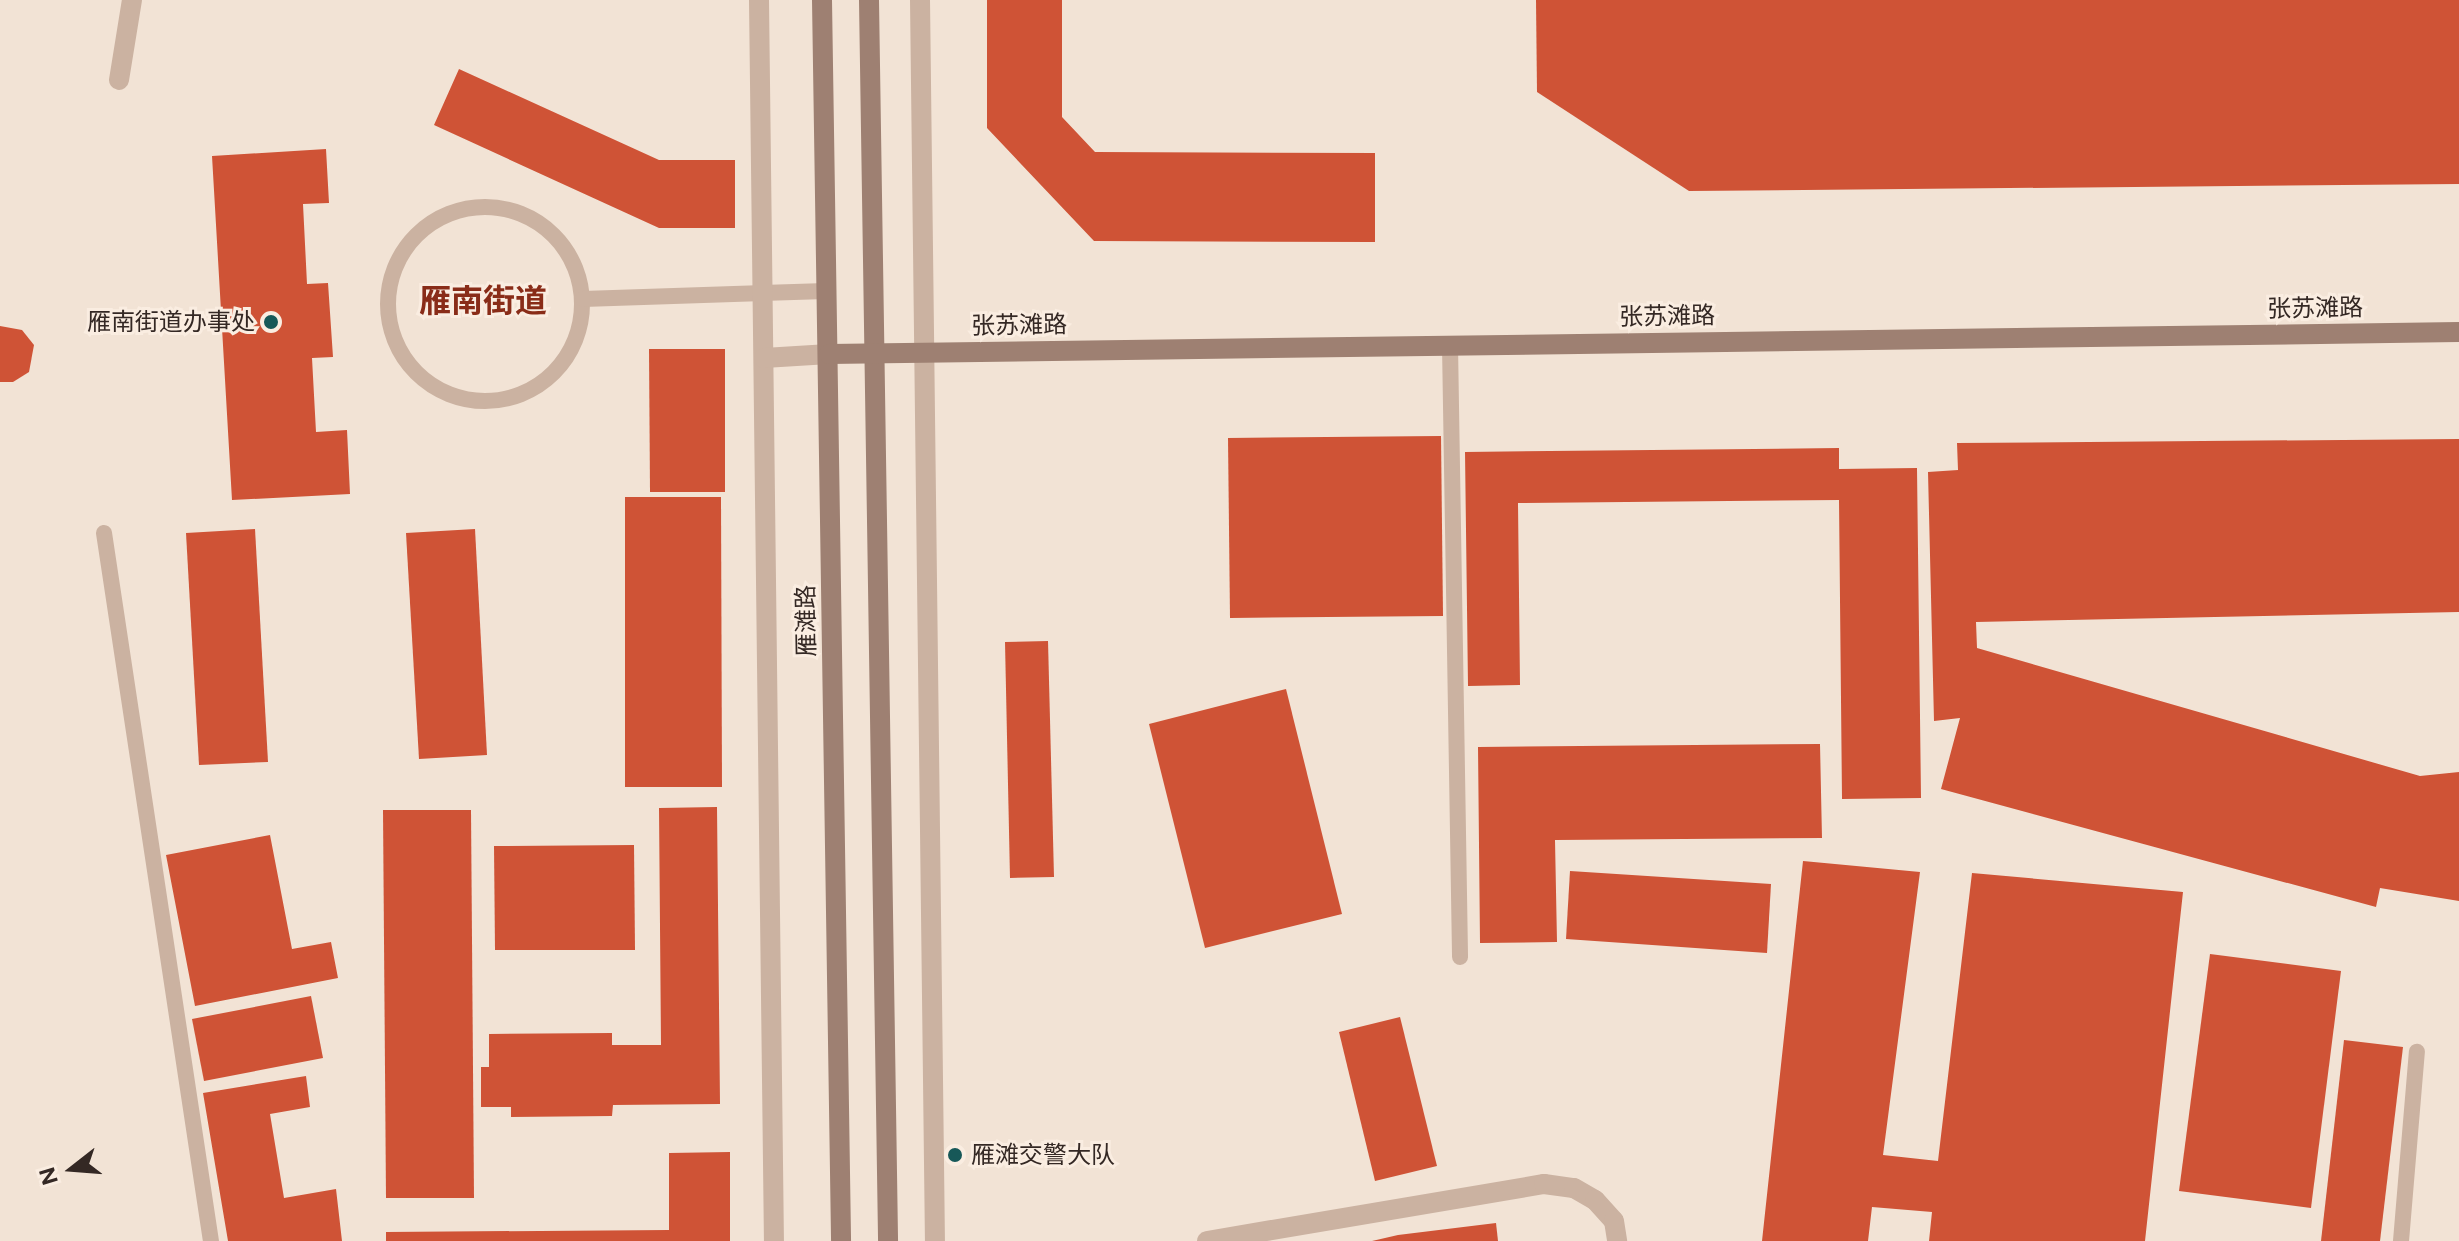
<!DOCTYPE html>
<html>
<head>
<meta charset="utf-8">
<style>
	body { margin:0 }
	#map { position:relative; width:2459px; height:1241px; overflow:hidden; background:#f2e3d5; font-family:Figtree,"Noto Sans SC",sans-serif }
	div>[style] { position:absolute }
	[style*='--x'] { left:calc(var(--x)*1px); top:calc(var(--y)*1px); width:calc(var(--w)*1px); rotate:calc(var(--a)*1deg) }
	.building>* { inset:0; background:#cf5336 }
	.lane>* { height:16px; margin:-8px; padding:0 8px; transform-origin:8px; border-radius:8px; background:#cbb2a1 }
	.lane>.ring { margin:-8px; padding:0; box-sizing:content-box; background:none; border:16px solid #cbb2a1; border-radius:50% }
	.street>* { height:20px; margin:-10px; padding:0 10px; transform-origin:10px; border-radius:10px; background:#cbb2a1 }
	.secondary>* { height:20px; margin:-10px; padding:0 10px; transform-origin:10px; border-radius:10px; background:#9e8072 }
	.dots>* { width:22px; height:22px; translate:-50% -50%; box-sizing:border-box; border:4px solid #faede1; border-radius:50% }
	span { translate:-50% -50%; white-space:nowrap; text-align:center; line-height:1.15; -webkit-text-stroke:6px #faede1; paint-order:stroke }
	.street-label { font-size:24px; color:#342824 }
	.poi-label { font-size:24px; color:#342824 }
	.right { translate:-100% -50%; text-align:right }
	.left { translate:0 -50%; text-align:left }
	.district-label { font-size:32px; color:#892c18; font-weight:700 }
	.north { position:absolute; left:32px; top:1129px; width:80px; height:80px; -webkit-text-stroke:6px #faede1; paint-order:stroke; rotate:253deg; font-size:22px; font-weight:700; line-height:32px; text-align:center; color:#342824 }
	.north::after { content:''; display:block; margin:auto; width:28px; height:36px; background:#342824; clip-path:polygon(50% 0,100% 100%,50% 72%,0 100%) }
</style>
</head>
<body>
<div id="map">
	<div class="building">
		<div style="clip-path:polygon(987px 0,1062px 0,1062px 117px,1095px 152px,1375px 153px,1375px 242px,1094px 241px,987px 128px)"></div>
		<div style="clip-path:polygon(1536px 0,2459px 0,2459px 184px,1689px 191px,1537px 92px)"></div>
		<div style="clip-path:polygon(459px 69px,659px 160px,735px 160px,735px 228px,659px 228px,434px 125px)"></div>
		<div style="clip-path:polygon(326px 149px,329px 203px,303px 204px,307px 284px,328px 283px,333px 357px,312px 358px,316px 432px,347px 430px,350px 494px,232px 500px,212px 156px)"></div>
		<div style="clip-path:polygon(0 326px,22px 330px,34px 345px,29px 372px,13px 382px,0 382px)"></div>
		<div style="clip-path:polygon(649px 349px,725px 349px,725px 492px,650px 492px)"></div>
		<div style="clip-path:polygon(1441px 436px,1443px 616px,1230px 618px,1228px 438px)"></div>
		<div style="clip-path:polygon(2459px 439px,2459px 612px,1976px 622px,1977px 648px,2420px 776px,2459px 772px,2459px 901px,2380px 888px,2376px 907px,1941px 789px,1960px 718px,1934px 721px,1928px 472px,1958px 470px,1957px 443px)"></div>
		<div style="clip-path:polygon(1839px 448px,1839px 469px,1917px 468px,1921px 798px,1842px 799px,1839px 500px,1518px 503px,1520px 685px,1468px 686px,1465px 452px)"></div>
		<div style="clip-path:polygon(625px 497px,721px 497px,722px 787px,625px 787px)"></div>
		<div style="clip-path:polygon(255px 529px,268px 762px,199px 765px,186px 533px)"></div>
		<div style="clip-path:polygon(475px 529px,487px 755px,419px 759px,406px 533px)"></div>
		<div style="clip-path:polygon(1048px 641px,1054px 877px,1010px 878px,1005px 642px)"></div>
		<div style="clip-path:polygon(1286px 689px,1342px 914px,1205px 948px,1149px 724px)"></div>
		<div style="clip-path:polygon(1820px 744px,1822px 838px,1555px 840px,1557px 942px,1480px 943px,1478px 747px)"></div>
		<div style="clip-path:polygon(717px 807px,720px 1104px,613px 1105px,612px 1116px,511px 1117px,511px 1107px,481px 1107px,481px 1067px,489px 1067px,489px 1034px,612px 1033px,612px 1045px,661px 1045px,659px 808px)"></div>
		<div style="clip-path:polygon(383px 810px,471px 810px,474px 1198px,386px 1198px)"></div>
		<div style="clip-path:polygon(270px 835px,292px 949px,331px 942px,338px 978px,195px 1006px,166px 855px)"></div>
		<div style="clip-path:polygon(634px 845px,635px 950px,495px 950px,494px 846px)"></div>
		<div style="clip-path:polygon(1803px 861px,1920px 872px,1883px 1155px,1938px 1161px,1972px 873px,2183px 892px,2145px 1241px,1929px 1241px,1932px 1212px,1872px 1207px,1868px 1241px,1762px 1241px)"></div>
		<div style="clip-path:polygon(1570px 871px,1771px 884px,1767px 953px,1566px 939px)"></div>
		<div style="clip-path:polygon(2210px 954px,2341px 971px,2311px 1208px,2179px 1191px)"></div>
		<div style="clip-path:polygon(311px 996px,323px 1058px,204px 1081px,192px 1019px)"></div>
		<div style="clip-path:polygon(1400px 1017px,1437px 1166px,1375px 1181px,1339px 1032px)"></div>
		<div style="clip-path:polygon(2344px 1040px,2403px 1047px,2380px 1241px,2321px 1241px)"></div>
		<div style="clip-path:polygon(306px 1076px,310px 1107px,270px 1114px,284px 1198px,336px 1189px,342px 1241px,228px 1241px,203px 1093px)"></div>
		<div style="clip-path:polygon(730px 1152px,730px 1241px,386px 1241px,386px 1232px,669px 1230px,669px 1153px)"></div>
		<div style="clip-path:polygon(1496px 1223px,1498px 1241px,1372px 1241px,1398px 1235px)"></div>
	</div>
	<div class="lane">
		<div class="ring" style="left:388px;top:207px;width:178px;height:178px"></div>
		<div style="--x:583;--y:299;--w:243;--a:-1.9"></div>
		<div style="--x:1450;--y:345;--w:612;--a:89.06"></div>
		<div style="--x:104;--y:533;--w:716;--a:81.41"></div>
		<div style="--x:2401;--y:1241;--w:190;--a:-85.2"></div>
	</div>
	<div class="street">
		<div style="--x:759;--y:0;--w:1241;--a:89.31"></div>
		<div style="--x:920;--y:0;--w:1241;--a:89.31"></div>
		<div style="--x:119;--y:80;--w:81;--a:-80.8"></div>
		<div style="--x:764;--y:358;--w:65;--a:-3.5"></div>
		<div style="--x:1207;--y:1241;--w:342;--a:-9.6"></div>
		<div style="--x:1544;--y:1184;--w:30;--a:8"></div>
		<div style="--x:1574;--y:1188;--w:24;--a:30"></div>
		<div style="--x:1595;--y:1200;--w:28;--a:48"></div>
		<div style="--x:1614;--y:1221;--w:20;--a:81"></div>
	</div>
	<div class="secondary">
		<div style="--x:822;--y:0;--w:1241;--a:89.12"></div>
		<div style="--x:869;--y:0;--w:1241;--a:89.12"></div>
		<div style="--x:829;--y:354;--w:1630;--a:-0.77"></div>
	</div>
	<div class="dots">
		<div style="left:271px;top:322px;background:#175858"></div>
		<div style="left:955px;top:1155px;background:#175858"></div>
	</div>
	<div class="street-label">
		<span style="left:2315px;top:308px;rotate:-1deg">张苏滩路</span>
		<span style="left:1667px;top:316px;rotate:-1deg">张苏滩路</span>
		<span style="left:1019px;top:325px;rotate:-1deg">张苏滩路</span>
		<span style="left:806px;top:621px;rotate:-91deg">雁滩路</span>
	</div>
	<div class="poi-label">
		<span class="right" style="left:255px;top:322px">雁南街道办事处</span>
		<span class="left" style="left:971px;top:1155px">雁滩交警大队</span>
	</div>
	<div class="district-label">
		<span style="left:483px;top:301px">雁南街道</span>
	</div>
	<div class="north">N</div>
</div>
</body>
</html>
